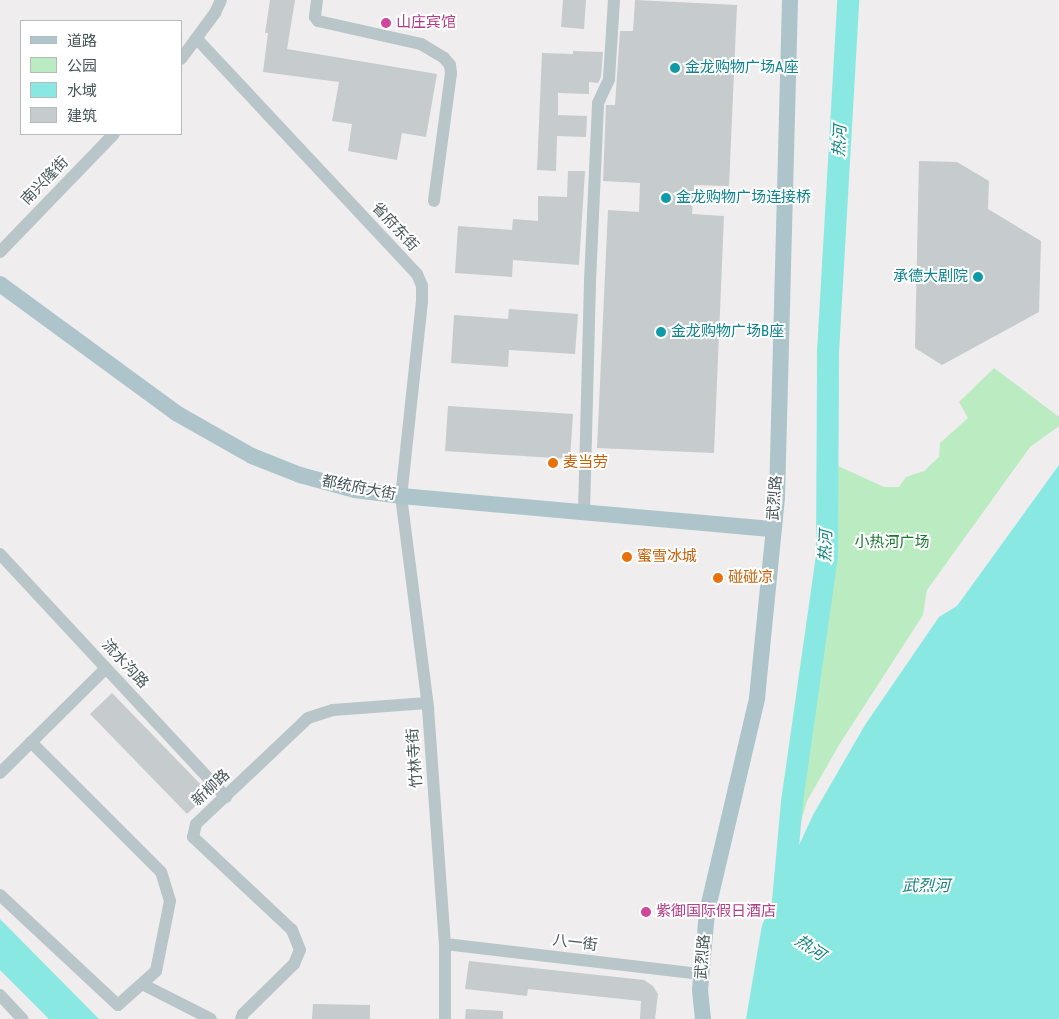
<!DOCTYPE html>
<html>
<head>
<meta charset="utf-8">
<style>
	body { margin:0 }
	#map { position:relative; width:1059px; height:1019px; overflow:hidden; background:#efeded; font-family:"Roboto Condensed","Noto Sans SC",sans-serif }
	div>[style] { position:absolute }
	[style*='--x'] { left:calc(var(--x)*1px); top:calc(var(--y)*1px); width:calc(var(--w)*1px); rotate:calc(var(--a)*1deg) }
	.green>* { inset:0; background:#bbecc1 }
	.water>* { inset:0; background:#8ae8e2 }
	.river>* { height:22px; margin:-11px; padding:0 11px; transform-origin:11px; border-radius:11px; background:#8ae8e2 }
	.building>* { inset:0; background:#c6cbce }
	.minor>* { height:12px; margin:-6px; padding:0 6px; transform-origin:6px; border-radius:6px; background:#b8c5c9 }
	.major>* { height:16px; margin:-8px; padding:0 8px; transform-origin:8px; border-radius:8px; background:#adc4cb }
	.dots>* { width:14px; height:14px; translate:-50% -50%; box-sizing:border-box; border:2px solid #fff; border-radius:50% }
	span { translate:-50% -50%; white-space:nowrap; text-align:center; line-height:1.15; -webkit-text-stroke:4px #fff; paint-order:stroke }
	.hotel-label { font-size:15px; color:#b23c85 }
	.left { translate:0 -50%; text-align:left }
	.culture-label { font-size:15px; color:#0d838f }
	.right { translate:-100% -50%; text-align:right }
	.street-label { font-size:15px; color:#465559 }
	.food-label { font-size:15px; color:#c56008 }
	.park-label { font-size:15px; color:#1a772f }
	.water-label { font-size:16px; color:#11847d; font-style:italic }
	.legend { position:absolute; left:20px; top:20px; width:162px; height:115px; box-sizing:border-box; background:#fff; border:1px solid #b5bbbd; margin:0; padding:6px 9px; list-style:none; font-size:15px; color:#465559 }
	.legend li { display:flex; align-items:center; gap:10px; height:25px }
	.legend b { width:25px; border:1px solid #b5bbbd }
</style>
</head>
<body>
<div id="map">
	<div class="green">
		<div style="clip-path:polygon(994px 368px,1059px 417px,1059px 426px,1030px 447px,927px 590px,923px 615px,839px 745px,807px 801px,789px 863px,835px 575px,838px 466px,884px 487px,899px 487px,906px 477px,924px 471px,939px 457px,940px 443px,968px 418px,959px 402px)"></div>
	</div>
	<div class="water">
		<div style="clip-path:polygon(1059px 465px,1059px 1019px,746px 1019px,762px 925px,813px 815px,865px 725px,939px 617px,957px 606px)"></div>
		<div style="clip-path:polygon(0 919px,97px 1017px,99px 1019px,49px 1019px,0 970px)"></div>
	</div>
	<div class="river">
		<div style="--x:783;--y:901;--w:99;--a:-84.8"></div>
		<div style="--x:792;--y:802;--w:247;--a:-81.9"></div>
		<div style="--x:827;--y:557;--w:205;--a:-89.7"></div>
		<div style="--x:828;--y:352;--w:353;--a:-86.7"></div>
	</div>
	<div class="building">
		<div style="clip-path:polygon(270px 0,295px 0,287px 49px,437px 74px,426px 137px,402px 133px,397px 160px,348px 151px,352px 124px,332px 121px,339px 82px,263px 72px,268px 33px,265px 33px)"></div>
		<div style="clip-path:polygon(563px 0,586px 0,584px 29px,561px 27px)"></div>
		<div style="clip-path:polygon(635px 0,737px 5px,729px 186px,694px 185px,692px 214px,724px 216px,714px 453px,597px 448px,608px 210px,639px 212px,640px 183px,603px 181px,606px 105px,615px 105px,620px 31px,633px 31px)"></div>
		<div style="clip-path:polygon(573px 51px,603px 52px,601px 77px,598px 83px,589px 82px,589px 94px,558px 93px,558px 115px,587px 116px,586px 137px,557px 136px,556px 171px,537px 170px,542px 53px,573px 54px)"></div>
		<div style="clip-path:polygon(919px 161px,957px 162px,989px 181px,988px 209px,1041px 241px,1039px 312px,942px 365px,915px 348px)"></div>
		<div style="clip-path:polygon(568px 171px,585px 171px,579px 265px,513px 260px,512px 277px,455px 273px,458px 226px,512px 230px,513px 219px,538px 221px,538px 196px,567px 197px)"></div>
		<div style="clip-path:polygon(509px 309px,578px 314px,575px 354px,509px 350px,508px 367px,451px 363px,454px 315px,508px 319px)"></div>
		<div style="clip-path:polygon(448px 406px,573px 414px,570px 459px,445px 451px)"></div>
		<div style="clip-path:polygon(112px 693px,209px 793px,187px 814px,90px 714px)"></div>
		<div style="clip-path:polygon(469px 961px,644px 980px,653px 986px,658px 994px,655px 1019px,640px 1019px,641px 1001px,528px 989px,527px 996px,465px 989px)"></div>
		<div style="clip-path:polygon(313px 1004px,370px 1005px,370px 1019px,312px 1019px)"></div>
		<div style="clip-path:polygon(466px 1009px,503px 1011px,503px 1019px,465px 1019px)"></div>
	</div>
	<div class="minor">
		<div style="--x:317;--y:0;--w:17;--a:97"></div>
		<div style="--x:315;--y:17;--w:5;--a:53"></div>
		<div style="--x:318;--y:21;--w:106;--a:12.6"></div>
		<div style="--x:421;--y:44;--w:27;--a:31"></div>
		<div style="--x:444;--y:58;--w:9;--a:49"></div>
		<div style="--x:450;--y:65;--w:8;--a:83"></div>
		<div style="--x:451;--y:73;--w:129;--a:97.6"></div>
		<div style="--x:197;--y:39;--w:322;--a:46.9"></div>
		<div style="--x:417;--y:274;--w:13;--a:67"></div>
		<div style="--x:422;--y:286;--w:15;--a:90"></div>
		<div style="--x:422;--y:301;--w:196;--a:96.1"></div>
		<div style="--x:401;--y:496;--w:214;--a:82.7"></div>
		<div style="--x:428;--y:708;--w:237;--a:85.9"></div>
		<div style="--x:445;--y:944;--w:75;--a:90"></div>
		<div style="--x:181;--y:59;--w:57;--a:-53.5"></div>
		<div style="--x:215;--y:13;--w:14;--a:-65"></div>
		<div style="--x:0;--y:252;--w:164;--a:-46"></div>
		<div style="--x:584;--y:512;--w:231;--a:-88.5"></div>
		<div style="--x:590;--y:281;--w:178;--a:-87.4"></div>
		<div style="--x:598;--y:103;--w:26;--a:-65"></div>
		<div style="--x:609;--y:79;--w:79;--a:-86.4"></div>
		<div style="--x:0;--y:554;--w:332;--a:47.1"></div>
		<div style="--x:0;--y:773;--w:149;--a:-44.7"></div>
		<div style="--x:0;--y:895;--w:161;--a:43"></div>
		<div style="--x:118;--y:1005;--w:51;--a:-41.8"></div>
		<div style="--x:156;--y:971;--w:71;--a:-78.7"></div>
		<div style="--x:170;--y:901;--w:30;--a:-107"></div>
		<div style="--x:161;--y:872;--w:184;--a:-135"></div>
		<div style="--x:445;--y:944;--w:258;--a:6.7"></div>
		<div style="--x:142;--y:984;--w:77;--a:26.9"></div>
		<div style="--x:0;--y:995;--w:33;--a:47"></div>
		<div style="--x:241;--y:1019;--w:5;--a:-68"></div>
		<div style="--x:243;--y:1014;--w:71;--a:-44.4"></div>
		<div style="--x:294;--y:964;--w:15;--a:-67"></div>
		<div style="--x:300;--y:950;--w:22;--a:-112"></div>
		<div style="--x:292;--y:930;--w:136;--a:-136.8"></div>
		<div style="--x:193;--y:837;--w:13;--a:-77"></div>
		<div style="--x:196;--y:824;--w:154;--a:-43.4"></div>
		<div style="--x:308;--y:718;--w:26;--a:-18"></div>
		<div style="--x:333;--y:710;--w:94;--a:-4.3"></div>
	</div>
	<div class="major">
		<div style="--x:0;--y:284;--w:218;--a:36.2"></div>
		<div style="--x:176;--y:413;--w:87;--a:29.5"></div>
		<div style="--x:252;--y:456;--w:52;--a:21.6"></div>
		<div style="--x:300;--y:475;--w:57;--a:15.3"></div>
		<div style="--x:355;--y:490;--w:46;--a:7.4"></div>
		<div style="--x:401;--y:496;--w:373;--a:5.1"></div>
		<div style="--x:703;--y:1019;--w:29;--a:-96"></div>
		<div style="--x:700;--y:990;--w:78;--a:-84.9"></div>
		<div style="--x:707;--y:912;--w:220;--a:-76.8"></div>
		<div style="--x:757;--y:698;--w:202;--a:-84.3"></div>
		<div style="--x:777;--y:497;--w:497;--a:-88.5"></div>
	</div>
	<div class="dots">
		<div style="left:386px;top:23px;background:#d1479c"></div>
		<div style="left:675px;top:68px;background:#0f9aa8"></div>
		<div style="left:666px;top:198px;background:#0f9aa8"></div>
		<div style="left:978px;top:277px;background:#0f9aa8"></div>
		<div style="left:661px;top:332px;background:#0f9aa8"></div>
		<div style="left:553px;top:463px;background:#e8710a"></div>
		<div style="left:627px;top:557px;background:#e8710a"></div>
		<div style="left:718px;top:578px;background:#e8710a"></div>
		<div style="left:646px;top:912px;background:#d1479c"></div>
	</div>
	<div class="hotel-label">
		<span class="left" style="left:396px;top:23px">山庄宾馆</span>
		<span class="left" style="left:656px;top:912px">紫御国际假日酒店</span>
	</div>
	<div class="culture-label">
		<span class="left" style="left:685px;top:68px">金龙购物广场A座</span>
		<span class="left" style="left:676px;top:198px">金龙购物广场连接桥</span>
		<span class="right" style="left:968px;top:277px">承德大剧院</span>
		<span class="left" style="left:671px;top:332px">金龙购物广场B座</span>
	</div>
	<div class="street-label">
		<span style="left:45px;top:181px;rotate:-46deg">南兴隆街</span>
		<span style="left:395px;top:227px;rotate:47deg">省府东街</span>
		<span style="left:359px;top:488px;rotate:11deg">都统府大街</span>
		<span style="left:775px;top:498px;rotate:-86deg">武烈路</span>
		<span style="left:125px;top:664px;rotate:47deg">流水沟路</span>
		<span style="left:415px;top:758px;rotate:-94deg">竹林寺街</span>
		<span style="left:211px;top:788px;rotate:-43deg">新柳路</span>
		<span style="left:575px;top:943px;rotate:7deg">八一街</span>
		<span style="left:703px;top:957px;rotate:-86deg">武烈路</span>
	</div>
	<div class="food-label">
		<span class="left" style="left:563px;top:463px">麦当劳</span>
		<span class="left" style="left:637px;top:557px">蜜雪冰城</span>
		<span class="left" style="left:728px;top:578px">碰碰凉</span>
	</div>
	<div class="park-label">
		<span style="left:892px;top:543px">小热河广场</span>
	</div>
	<div class="water-label">
		<span style="left:840px;top:141px;rotate:-87deg">热河</span>
		<span style="left:826px;top:546px;rotate:-88deg">热河</span>
		<span style="left:926px;top:886px">武烈河</span>
		<span style="left:810px;top:948px;rotate:34deg">热河</span>
	</div>
	<ul class="legend">
	<li><b style="height:6px;background:#adc4cb"></b>道路</li>
	<li><b style="height:14px;background:#bbecc1"></b>公园</li>
	<li><b style="height:14px;background:#8ae8e2"></b>水域</li>
	<li><b style="height:14px;background:#c6cbce"></b>建筑</li>
	</ul>
</div>
</body>
</html>
